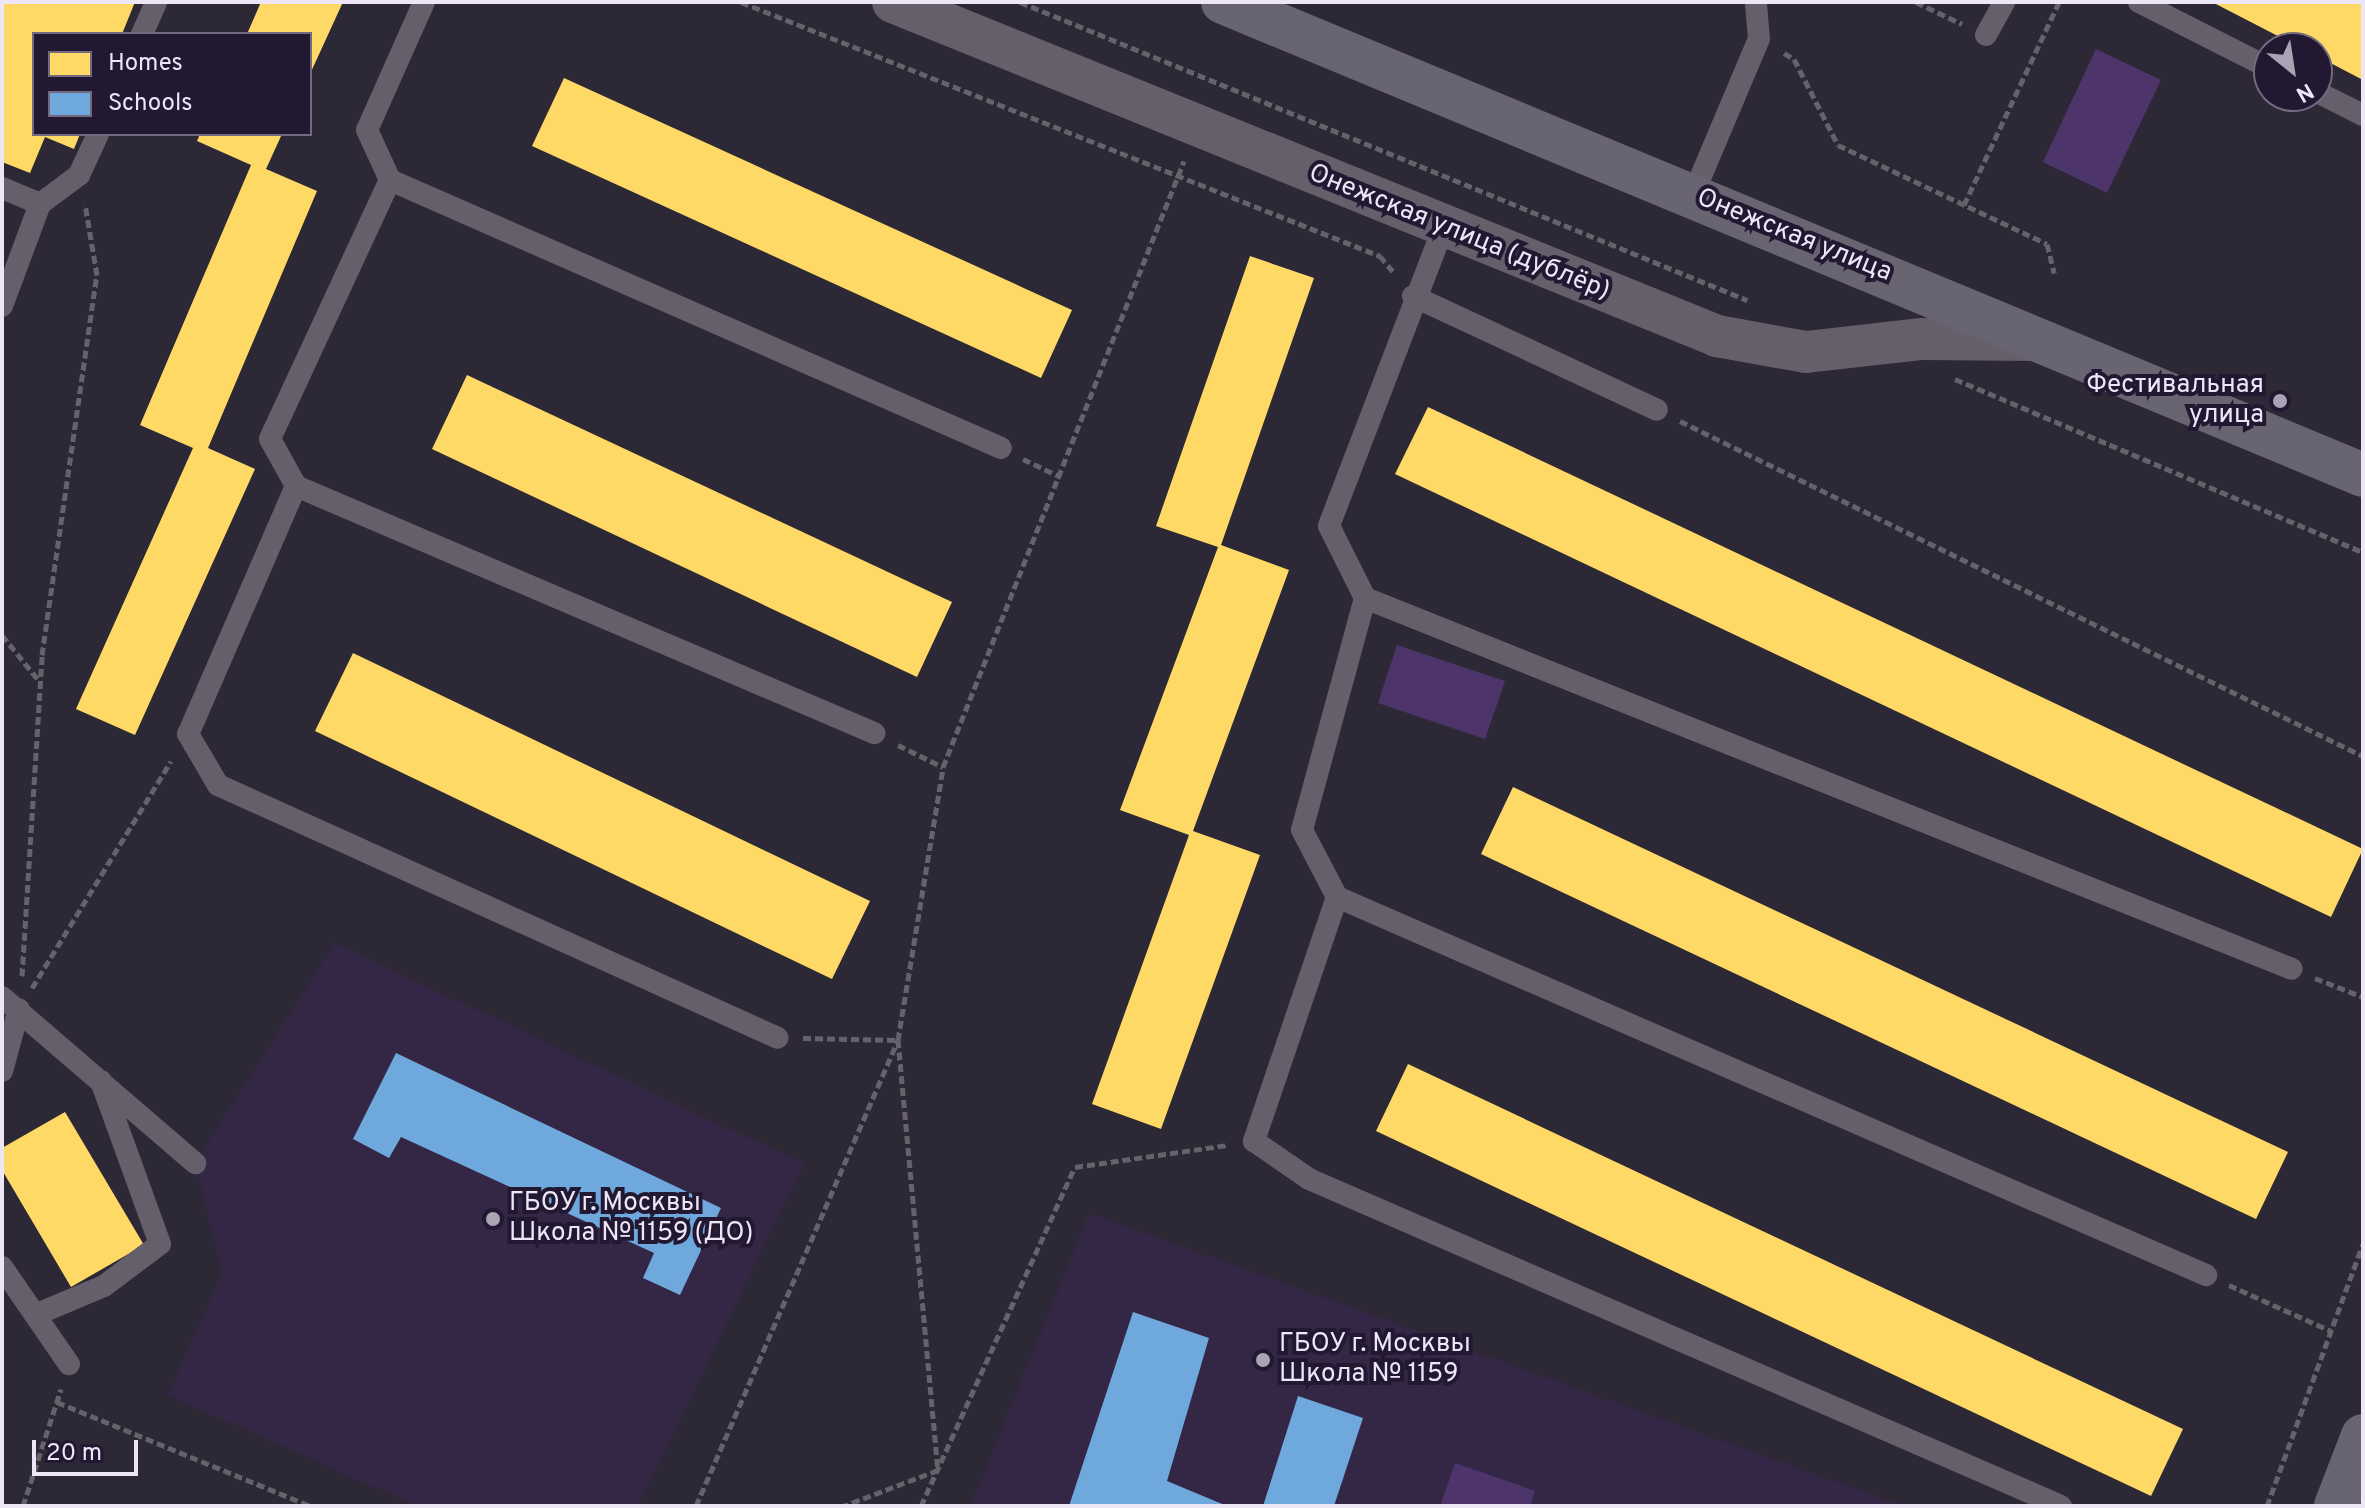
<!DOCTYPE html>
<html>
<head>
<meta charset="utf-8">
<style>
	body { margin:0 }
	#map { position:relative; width:2365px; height:1508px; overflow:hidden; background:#2d2835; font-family:Overpass,sans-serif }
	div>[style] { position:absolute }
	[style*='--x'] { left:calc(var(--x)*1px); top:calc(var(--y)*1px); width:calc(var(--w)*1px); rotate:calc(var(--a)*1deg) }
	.built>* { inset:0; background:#332745 }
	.green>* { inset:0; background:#4d356c }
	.homes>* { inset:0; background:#ffd966 }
	.schools>* { inset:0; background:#6fa8dc }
	.path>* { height:5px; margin-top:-2.5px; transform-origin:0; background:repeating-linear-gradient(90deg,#65626c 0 8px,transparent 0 12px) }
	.service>* { height:22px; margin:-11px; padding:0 11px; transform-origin:11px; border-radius:11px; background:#645f6b }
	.minor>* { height:42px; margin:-21px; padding:0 21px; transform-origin:21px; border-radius:21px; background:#645f6b }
	.secondary>* { height:44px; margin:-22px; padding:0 22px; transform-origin:22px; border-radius:22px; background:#696471 }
	.dots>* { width:22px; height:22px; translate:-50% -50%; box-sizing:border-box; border:4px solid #221831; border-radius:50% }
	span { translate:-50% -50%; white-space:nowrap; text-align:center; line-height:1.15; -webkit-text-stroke:8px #221831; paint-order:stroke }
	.street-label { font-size:26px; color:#ece6f7 }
	.poi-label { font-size:26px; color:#ece6f7 }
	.right { translate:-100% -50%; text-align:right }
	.left { translate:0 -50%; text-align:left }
	.frame { position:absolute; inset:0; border:4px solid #ece6f7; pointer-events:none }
	.legend { position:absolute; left:32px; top:32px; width:280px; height:104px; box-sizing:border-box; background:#221831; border:2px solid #736a80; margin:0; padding:10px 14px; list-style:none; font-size:24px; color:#ece6f7 }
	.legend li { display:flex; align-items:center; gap:16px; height:40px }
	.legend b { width:40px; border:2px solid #736a80 }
	.north { position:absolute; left:2253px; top:32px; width:80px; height:80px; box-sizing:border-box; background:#221831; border:2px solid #736a80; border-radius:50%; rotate:150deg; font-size:22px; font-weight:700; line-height:32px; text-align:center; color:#ece6f7 }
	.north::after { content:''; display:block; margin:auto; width:28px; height:36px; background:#a9a4b3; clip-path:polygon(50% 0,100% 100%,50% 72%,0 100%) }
	.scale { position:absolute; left:32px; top:1440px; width:106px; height:36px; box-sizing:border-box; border:4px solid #ece6f7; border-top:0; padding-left:10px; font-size:24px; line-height:28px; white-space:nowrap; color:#ece6f7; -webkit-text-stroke:6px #221831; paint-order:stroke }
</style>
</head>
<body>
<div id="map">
	<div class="built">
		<div style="clip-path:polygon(335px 943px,804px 1164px,638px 1506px,417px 1506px,168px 1395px,222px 1273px,195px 1163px)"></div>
		<div style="clip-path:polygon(1089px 1213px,1904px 1506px,971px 1506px)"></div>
	</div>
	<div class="green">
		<div style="clip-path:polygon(2096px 49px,2161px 80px,2107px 193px,2043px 162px)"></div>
		<div style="clip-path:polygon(1397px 645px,1505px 681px,1485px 739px,1378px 703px)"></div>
		<div style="clip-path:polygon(1455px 1463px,1535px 1491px,1530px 1506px,1440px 1506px)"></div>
	</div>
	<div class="homes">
		<div style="clip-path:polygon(2px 2px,135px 2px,122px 34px,34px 34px,34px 134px,80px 134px,74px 149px,45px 137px,30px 173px,2px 162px)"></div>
		<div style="clip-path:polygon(261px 2px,343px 2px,310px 74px,310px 34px,247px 34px)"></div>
		<div style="clip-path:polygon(2212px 2px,2363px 2px,2363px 80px,2317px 56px,2317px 48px,2301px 48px)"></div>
		<div style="clip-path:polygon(564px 78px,1072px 310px,1041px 378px,532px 146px)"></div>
		<div style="clip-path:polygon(200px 134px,282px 134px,266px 169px,317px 191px,208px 448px,255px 469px,135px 735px,76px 709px,193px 448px,140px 425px,251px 165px,197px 141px)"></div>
		<div style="clip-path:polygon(1250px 256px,1314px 278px,1221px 545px,1289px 570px,1193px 831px,1260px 855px,1161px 1129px,1092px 1104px,1189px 835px,1120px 810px,1218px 547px,1156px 526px)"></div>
		<div style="clip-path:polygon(467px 375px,952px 602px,917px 677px,432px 449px)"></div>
		<div style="clip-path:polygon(1428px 407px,2363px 849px,2331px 917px,1395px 474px)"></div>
		<div style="clip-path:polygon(353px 653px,870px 901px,832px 979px,315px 731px)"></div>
		<div style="clip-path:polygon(1513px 787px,2288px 1152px,2256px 1219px,1481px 854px)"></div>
		<div style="clip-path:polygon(1408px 1064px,2183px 1429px,2151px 1496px,1376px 1131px)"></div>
		<div style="clip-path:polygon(65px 1112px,144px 1245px,71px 1287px,2px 1170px,2px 1148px)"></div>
	</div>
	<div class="schools">
		<div style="clip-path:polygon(396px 1053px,721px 1208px,680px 1295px,643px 1278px,654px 1253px,401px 1137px,389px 1158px,353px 1139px)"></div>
		<div style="clip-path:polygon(1133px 1312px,1209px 1338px,1167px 1481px,1227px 1506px,1069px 1506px)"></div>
		<div style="clip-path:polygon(1298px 1396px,1363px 1418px,1334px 1506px,1263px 1506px)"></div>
	</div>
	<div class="path">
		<div style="--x:741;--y:2;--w:688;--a:21.68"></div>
		<div style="--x:1380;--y:256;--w:23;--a:50"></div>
		<div style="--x:1020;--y:2;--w:786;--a:22.29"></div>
		<div style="--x:1916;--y:2;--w:51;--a:25.6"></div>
		<div style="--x:1784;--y:53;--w:12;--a:31"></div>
		<div style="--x:1794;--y:59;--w:97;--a:62.9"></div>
		<div style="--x:1838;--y:145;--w:231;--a:25.3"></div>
		<div style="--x:2047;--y:244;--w:30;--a:76"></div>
		<div style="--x:1964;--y:205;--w:224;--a:-64.9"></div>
		<div style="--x:1955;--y:379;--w:443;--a:23"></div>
		<div style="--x:1680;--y:421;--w:761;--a:26.13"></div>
		<div style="--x:1023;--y:459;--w:42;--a:25.3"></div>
		<div style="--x:2;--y:635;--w:60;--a:51"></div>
		<div style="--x:898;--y:745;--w:50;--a:26.1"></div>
		<div style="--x:22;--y:976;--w:322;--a:-86.4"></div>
		<div style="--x:42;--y:655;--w:384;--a:-81.8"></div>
		<div style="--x:97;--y:275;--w:72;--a:-99.6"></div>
		<div style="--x:2315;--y:978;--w:52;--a:21.6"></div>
		<div style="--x:32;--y:988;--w:266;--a:-58.5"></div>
		<div style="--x:803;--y:1038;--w:95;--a:1.2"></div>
		<div style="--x:898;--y:1040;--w:432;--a:84.7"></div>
		<div style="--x:938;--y:1470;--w:102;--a:159.2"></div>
		<div style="--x:2229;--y:1285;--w:112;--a:24.3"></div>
		<div style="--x:57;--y:1402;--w:274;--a:22.3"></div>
		<div style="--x:23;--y:1506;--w:123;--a:-72"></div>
		<div style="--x:696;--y:1506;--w:508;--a:-66.56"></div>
		<div style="--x:898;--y:1040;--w:277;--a:-80.6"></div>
		<div style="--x:943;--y:767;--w:652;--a:-68.31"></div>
		<div style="--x:921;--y:1506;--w:372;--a:-65.6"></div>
		<div style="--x:1075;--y:1167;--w:155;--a:-8.2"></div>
		<div style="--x:2267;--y:1506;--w:279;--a:-69.9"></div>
	</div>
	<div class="service">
		<div style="--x:424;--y:2;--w:140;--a:114"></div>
		<div style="--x:367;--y:130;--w:55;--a:65.3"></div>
		<div style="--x:390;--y:180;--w:285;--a:114.9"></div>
		<div style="--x:270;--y:439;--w:54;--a:61"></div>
		<div style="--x:296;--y:486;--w:270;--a:113.5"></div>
		<div style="--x:188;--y:734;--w:59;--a:59.5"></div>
		<div style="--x:218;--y:785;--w:614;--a:24.31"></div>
		<div style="--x:2139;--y:2;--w:146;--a:26.9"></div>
		<div style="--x:142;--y:34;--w:35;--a:-66"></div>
		<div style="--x:1986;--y:35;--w:38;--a:-61"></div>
		<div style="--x:2317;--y:92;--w:51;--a:26.6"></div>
		<div style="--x:390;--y:180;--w:667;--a:23.68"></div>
		<div style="--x:2;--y:188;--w:41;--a:22.8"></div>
		<div style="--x:40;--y:204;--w:49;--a:-36.6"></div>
		<div style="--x:79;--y:175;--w:45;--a:-65.1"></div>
		<div style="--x:1693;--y:195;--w:169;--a:-67.1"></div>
		<div style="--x:1759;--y:39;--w:37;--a:-95"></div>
		<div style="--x:1444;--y:226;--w:321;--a:111"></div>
		<div style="--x:1329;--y:526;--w:80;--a:63.4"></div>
		<div style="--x:1365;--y:598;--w:240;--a:105.2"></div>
		<div style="--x:1302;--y:830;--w:76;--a:62.4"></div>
		<div style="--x:1337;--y:897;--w:258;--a:108.8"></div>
		<div style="--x:1254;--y:1141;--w:67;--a:34.6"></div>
		<div style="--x:1309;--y:1179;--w:820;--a:23.5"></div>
		<div style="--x:1413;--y:296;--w:269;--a:25"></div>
		<div style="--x:2;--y:306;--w:109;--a:-69.6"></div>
		<div style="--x:296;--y:486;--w:629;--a:23.14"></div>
		<div style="--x:1365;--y:598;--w:998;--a:21.81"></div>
		<div style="--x:1337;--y:897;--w:948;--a:23.51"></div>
		<div style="--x:2;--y:997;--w:255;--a:40.7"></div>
		<div style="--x:2;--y:1071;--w:64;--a:-74.7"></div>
		<div style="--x:2;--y:1267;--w:118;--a:55.4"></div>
		<div style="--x:35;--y:1315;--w:75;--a:-22.8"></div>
		<div style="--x:104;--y:1286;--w:70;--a:-36.9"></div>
		<div style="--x:160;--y:1244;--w:173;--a:-109.9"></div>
	</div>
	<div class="minor">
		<div style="--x:893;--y:2;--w:889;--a:22.06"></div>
		<div style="--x:1717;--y:336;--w:90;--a:10.2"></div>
		<div style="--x:1806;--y:352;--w:117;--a:-6.4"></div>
		<div style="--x:1922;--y:339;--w:114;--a:0.5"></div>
	</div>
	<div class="secondary">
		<div style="--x:1223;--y:2;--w:1234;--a:22.53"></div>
		<div style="--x:2336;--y:1506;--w:75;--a:-68.9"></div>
	</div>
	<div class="dots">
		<div style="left:2280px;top:401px;background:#a9a4b3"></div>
		<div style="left:493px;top:1219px;background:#a9a4b3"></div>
		<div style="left:1263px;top:1360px;background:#a9a4b3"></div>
	</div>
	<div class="street-label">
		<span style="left:1459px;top:233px;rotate:22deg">Онежская улица (дублёр)</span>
		<span style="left:1794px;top:236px;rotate:22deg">Онежская улица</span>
	</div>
	<div class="poi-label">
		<span class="right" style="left:2264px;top:401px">Фестивальная<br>улица</span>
		<span class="left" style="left:509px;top:1219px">ГБОУ г. Москвы<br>Школа № 1159 (ДО)</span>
		<span class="left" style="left:1279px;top:1360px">ГБОУ г. Москвы<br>Школа № 1159</span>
	</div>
	<div class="frame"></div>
	<ul class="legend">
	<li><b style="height:22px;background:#ffd966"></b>Homes</li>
	<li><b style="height:22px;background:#6fa8dc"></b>Schools</li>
	</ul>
	<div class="north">N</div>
	<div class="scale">20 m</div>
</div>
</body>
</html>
